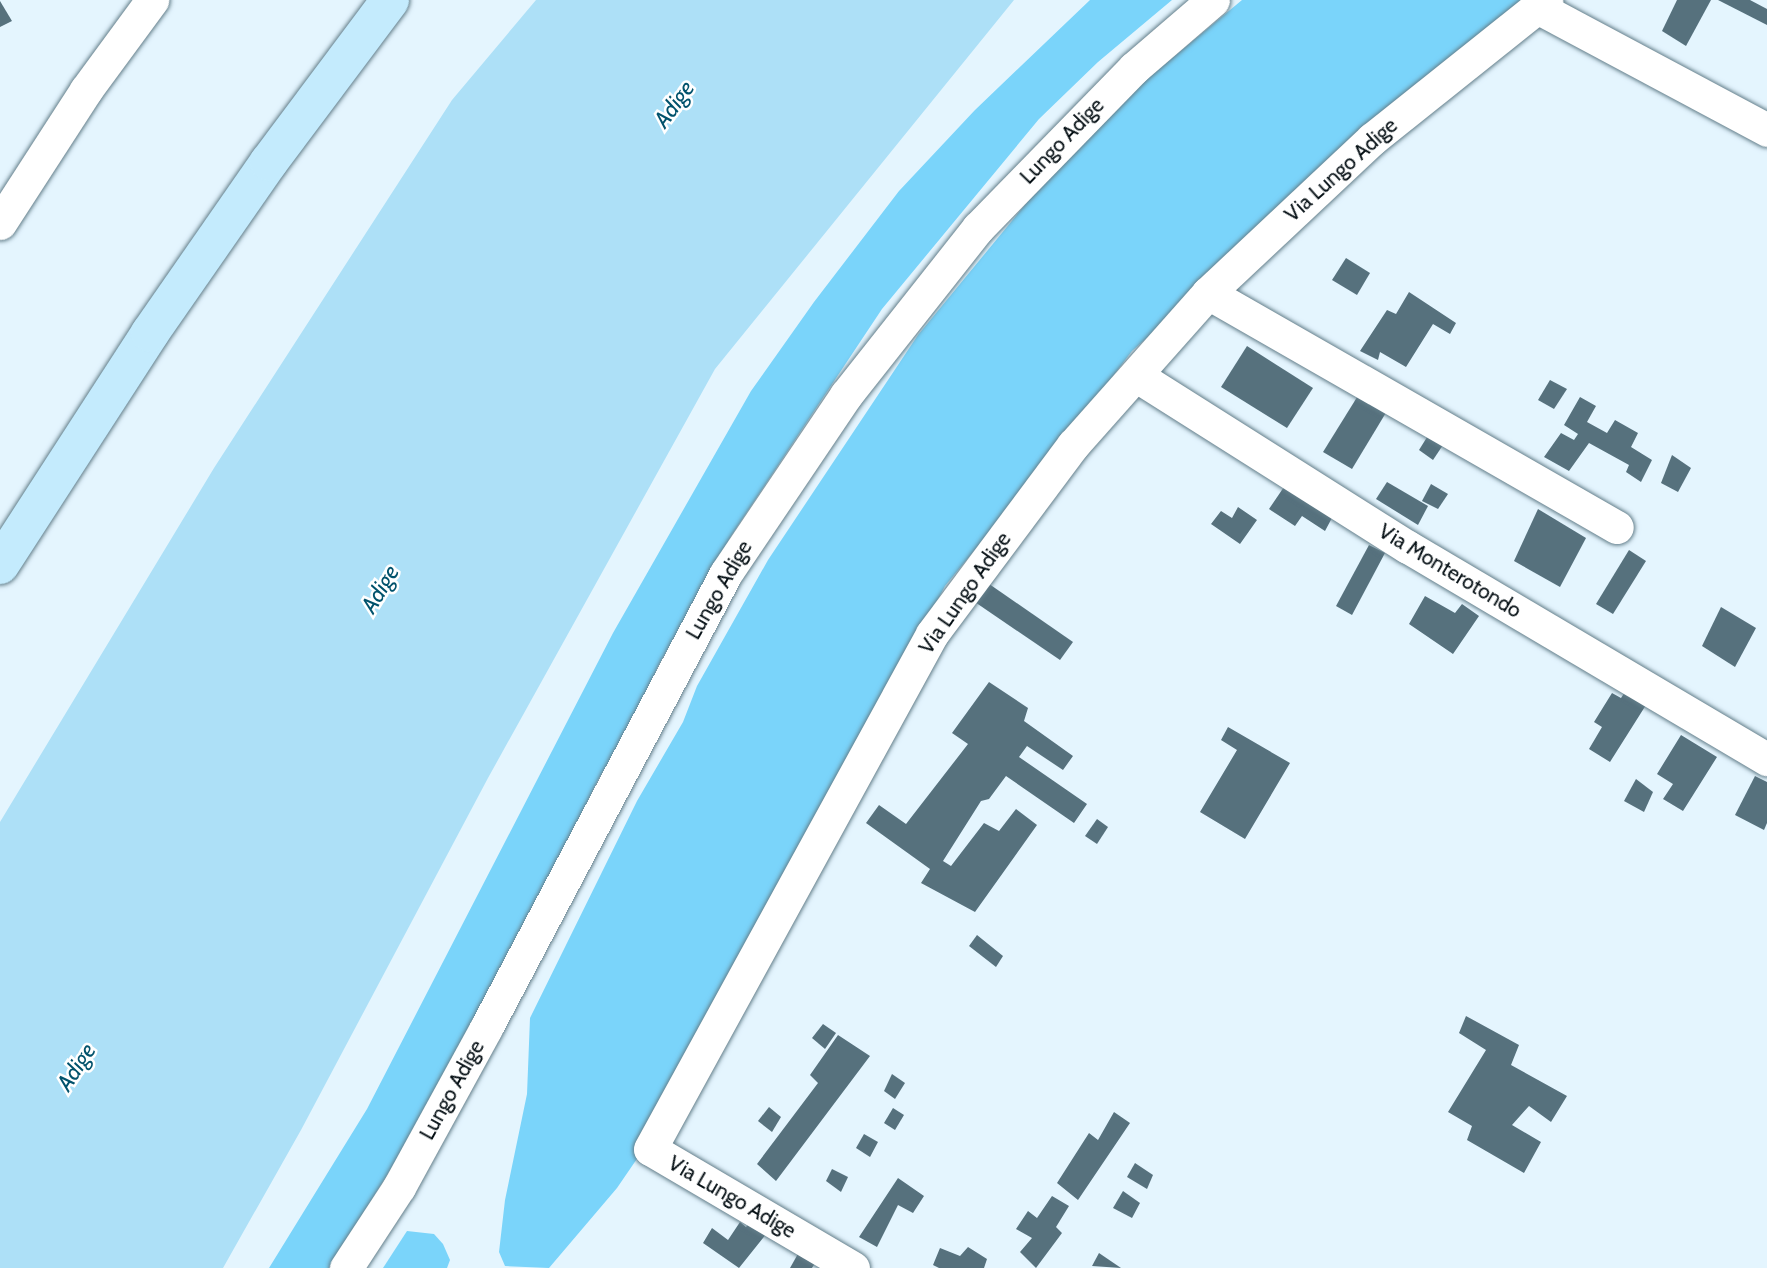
<!DOCTYPE html>
<html>
<head>
<meta charset="utf-8">
<style>
	body { margin:0 }
	#map { position:relative; width:1767px; height:1268px; overflow:hidden; background:#e4f5fe; font-family:Cabin,sans-serif }
	div>[style] { position:absolute }
	[style*='--x'] { left:calc(var(--x)*1px); top:calc(var(--y)*1px); width:calc(var(--w)*1px); rotate:calc(var(--a)*1deg) }
	.green>* { inset:0; background:#7ad4fa }
	.water>* { inset:0; background:#ade0f7 }
	.building>* { inset:0; background:#56717d }
	.roads { filter:drop-shadow(0 0 2px #637e8a) drop-shadow(0 0 2px #637e8a) }
	.minor>* { height:33px; margin:-16.5px; padding:0 16.5px; transform-origin:16.5px; border-radius:16.5px; background:#fff }
	.major>* { height:38px; margin:-19px; padding:0 19px; transform-origin:19px; border-radius:19px; background:#c4ebfd }
	span { translate:-50% -50%; white-space:nowrap; text-align:center; line-height:1.15; -webkit-text-stroke:5px #fff; paint-order:stroke }
	.street-label { font-size:21px; color:#061015 }
	.water-label { font-size:23px; color:#01526c; font-style:italic }
</style>
</head>
<body>
<div id="map">
	<div class="green">
		<div style="clip-path:polygon(1090px 0,1172px 0,1098px 62px,1039px 119px,882px 309px,731px 536px,657px 668px,643px 704px,598px 780px,489px 1002px,427px 1111px,329px 1268px,269px 1268px,367px 1109px,613px 633px,751px 391px,814px 302px,899px 191px,975px 110px)"></div>
		<div style="clip-path:polygon(1242px 0,1530px 0,1132px 351px,1053px 455px,945px 586px,656px 1131px,617px 1188px,549px 1268px,505px 1266px,499px 1252px,505px 1200px,527px 1094px,530px 1018px,637px 801px,683px 722px,697px 686px,768px 560px,918px 335px,1071px 149px,1128px 95px)"></div>
		<div style="clip-path:polygon(407px 1231px,434px 1234px,443px 1244px,450px 1260px,447px 1268px,383px 1268px)"></div>
	</div>
	<div class="water">
		<div style="clip-path:polygon(536px 0,1014px 0,715px 369px,488px 778px,301px 1130px,223px 1268px,0 1268px,0 822px,214px 468px,452px 100px)"></div>
	</div>
	<div class="building">
		<div style="clip-path:polygon(1677px 0,1711px 0,1686px 46px,1662px 31px)"></div>
		<div style="clip-path:polygon(1718px 0,1750px 0,1767px 9px,1767px 25px)"></div>
		<div style="clip-path:polygon(0 1px,12px 21px,0 27px)"></div>
		<div style="clip-path:polygon(1346px 258px,1370px 273px,1357px 295px,1332px 280px)"></div>
		<div style="clip-path:polygon(1409px 292px,1456px 323px,1450px 334px,1433px 324px,1406px 367px,1380px 352px,1378px 360px,1360px 351px,1387px 310px,1396px 314px)"></div>
		<div style="clip-path:polygon(1247px 346px,1313px 388px,1287px 428px,1221px 387px)"></div>
		<div style="clip-path:polygon(1550px 380px,1567px 389px,1554px 409px,1538px 400px)"></div>
		<div style="clip-path:polygon(1359px 394px,1387px 411px,1352px 469px,1323px 452px)"></div>
		<div style="clip-path:polygon(1580px 397px,1596px 406px,1587px 422px,1607px 433px,1615px 420px,1638px 433px,1631px 447px,1652px 460px,1641px 482px,1626px 472px,1629px 465px,1589px 443px,1569px 471px,1544px 457px,1561px 433px,1574px 440px,1578px 434px,1564px 425px)"></div>
		<div style="clip-path:polygon(1434px 426px,1449px 436px,1433px 460px,1419px 450px)"></div>
		<div style="clip-path:polygon(1672px 455px,1691px 468px,1678px 492px,1661px 483px)"></div>
		<div style="clip-path:polygon(1387px 482px,1428px 506px,1418px 525px,1376px 499px)"></div>
		<div style="clip-path:polygon(1286px 484px,1333px 516px,1325px 531px,1302px 516px,1295px 526px,1269px 509px)"></div>
		<div style="clip-path:polygon(1431px 484px,1448px 494px,1438px 509px,1422px 501px)"></div>
		<div style="clip-path:polygon(1238px 507px,1257px 520px,1240px 544px,1211px 524px,1221px 511px,1232px 518px)"></div>
		<div style="clip-path:polygon(1538px 509px,1586px 538px,1560px 587px,1514px 561px)"></div>
		<div style="clip-path:polygon(1369px 545px,1385px 553px,1352px 615px,1336px 606px)"></div>
		<div style="clip-path:polygon(1629px 550px,1646px 561px,1613px 614px,1596px 604px)"></div>
		<div style="clip-path:polygon(982px 579px,1073px 642px,1060px 660px,969px 598px)"></div>
		<div style="clip-path:polygon(1425px 596px,1455px 613px,1462px 604px,1479px 616px,1453px 654px,1409px 624px)"></div>
		<div style="clip-path:polygon(1721px 607px,1756px 628px,1735px 667px,1702px 646px)"></div>
		<div style="clip-path:polygon(989px 682px,1028px 708px,1024px 721px,1073px 756px,1063px 770px,1027px 746px,1019px 757px,1087px 804px,1074px 823px,1006px 776px,989px 799px,981px 801px,943px 861px,951px 866px,984px 823px,999px 831px,1016px 809px,1037px 825px,975px 912px,921px 883px,930px 869px,866px 823px,879px 805px,906px 824px,968px 744px,952px 733px)"></div>
		<div style="clip-path:polygon(1625px 692px,1646px 705px,1610px 762px,1589px 749px,1602px 727px,1594px 722px,1612px 693px,1621px 698px)"></div>
		<div style="clip-path:polygon(1228px 727px,1290px 763px,1245px 839px,1200px 812px,1237px 750px,1221px 740px)"></div>
		<div style="clip-path:polygon(1681px 735px,1717px 757px,1683px 811px,1663px 799px,1673px 784px,1657px 774px)"></div>
		<div style="clip-path:polygon(1755px 776px,1767px 782px,1767px 823px,1764px 830px,1735px 815px)"></div>
		<div style="clip-path:polygon(1636px 779px,1653px 792px,1644px 812px,1624px 801px)"></div>
		<div style="clip-path:polygon(1097px 819px,1108px 827px,1097px 844px,1085px 836px)"></div>
		<div style="clip-path:polygon(977px 935px,1003px 956px,996px 967px,969px 946px)"></div>
		<div style="clip-path:polygon(1466px 1016px,1519px 1045px,1511px 1065px,1567px 1096px,1551px 1122px,1529px 1106px,1512px 1125px,1541px 1142px,1524px 1173px,1467px 1140px,1472px 1126px,1448px 1112px,1486px 1050px,1459px 1033px)"></div>
		<div style="clip-path:polygon(823px 1024px,836px 1033px,825px 1049px,812px 1038px)"></div>
		<div style="clip-path:polygon(838px 1035px,870px 1056px,776px 1181px,757px 1164px,818px 1083px,810px 1075px)"></div>
		<div style="clip-path:polygon(892px 1074px,905px 1083px,895px 1099px,884px 1091px)"></div>
		<div style="clip-path:polygon(769px 1107px,781px 1117px,772px 1132px,758px 1121px)"></div>
		<div style="clip-path:polygon(893px 1108px,904px 1115px,895px 1130px,884px 1123px)"></div>
		<div style="clip-path:polygon(1114px 1112px,1130px 1123px,1078px 1200px,1057px 1183px,1089px 1133px,1098px 1140px)"></div>
		<div style="clip-path:polygon(864px 1134px,878px 1142px,870px 1157px,856px 1148px)"></div>
		<div style="clip-path:polygon(1135px 1163px,1153px 1175px,1147px 1189px,1127px 1177px)"></div>
		<div style="clip-path:polygon(832px 1169px,848px 1177px,841px 1192px,826px 1181px)"></div>
		<div style="clip-path:polygon(898px 1178px,924px 1196px,913px 1213px,898px 1205px,877px 1247px,859px 1237px)"></div>
		<div style="clip-path:polygon(1123px 1191px,1140px 1203px,1132px 1218px,1113px 1208px)"></div>
		<div style="clip-path:polygon(1052px 1196px,1069px 1206px,1056px 1227px,1062px 1233px,1036px 1268px,1020px 1252px,1032px 1238px,1016px 1229px,1028px 1211px,1037px 1218px)"></div>
		<div style="clip-path:polygon(756px 1216px,771px 1228px,739px 1268px,703px 1243px,712px 1228px,728px 1240px,740px 1222px,746px 1227px)"></div>
		<div style="clip-path:polygon(804px 1243px,820px 1255px,812px 1268px,790px 1268px)"></div>
		<div style="clip-path:polygon(968px 1247px,987px 1259px,984px 1268px,939px 1268px,933px 1265px,940px 1248px,960px 1256px)"></div>
		<div style="clip-path:polygon(1099px 1253px,1121px 1268px,1092px 1266px)"></div>
	</div>
	<div class="roads">
		<div class="minor">
			<div style="--x:1537;--y:7;--w:261;--a:28.1"></div>
			<div style="--x:0;--y:223;--w:158;--a:-57.1"></div>
			<div style="--x:86;--y:90;--w:112;--a:-53.7"></div>
			<div style="--x:1208;--y:293;--w:471;--a:29.8"></div>
			<div style="--x:1137;--y:376;--w:320;--a:32.3"></div>
			<div style="--x:1408;--y:547;--w:417;--a:30.6"></div>
			<div style="--x:346;--y:1268;--w:97;--a:-56.8"></div>
			<div style="--x:399;--y:1187;--w:181;--a:-61.3"></div>
			<div style="--x:486;--y:1028;--w:514;--a:-62.19"></div>
			<div style="--x:726;--y:573;--w:215;--a:-56"></div>
			<div style="--x:846;--y:395;--w:213;--a:-51.7"></div>
			<div style="--x:978;--y:228;--w:223;--a:-45.7"></div>
			<div style="--x:1134;--y:68;--w:104;--a:-40.7"></div>
			<div style="--x:853;--y:1268;--w:235;--a:-149.6"></div>
			<div style="--x:650;--y:1149;--w:587;--a:-61.3"></div>
			<div style="--x:932;--y:634;--w:236;--a:-53.3"></div>
			<div style="--x:1073;--y:445;--w:203;--a:-48.4"></div>
			<div style="--x:1208;--y:293;--w:225;--a:-43.2"></div>
			<div style="--x:1372;--y:139;--w:223;--a:-38.6"></div>
		</div>
		<div class="major">
			<div style="--x:0;--y:565;--w:276;--a:-57.1"></div>
			<div style="--x:150;--y:333;--w:208;--a:-55.2"></div>
			<div style="--x:269;--y:162;--w:202;--a:-53.2"></div>
		</div>
	</div>
	<div class="street-label">
		<span style="left:1062px;top:141px;rotate:-46deg">Lungo Adige</span>
		<span style="left:1341px;top:170px;rotate:-42deg">Via Lungo Adige</span>
		<span style="left:1450px;top:571px;rotate:31deg">Via Monterotondo</span>
		<span style="left:719px;top:590px;rotate:-60deg">Lungo Adige</span>
		<span style="left:965px;top:593px;rotate:-55deg">Via Lungo Adige</span>
		<span style="left:452px;top:1090px;rotate:-61deg">Lungo Adige</span>
		<span style="left:732px;top:1197px;rotate:30deg">Via Lungo Adige</span>
	</div>
	<div class="water-label">
		<span style="left:674px;top:104px;rotate:-54deg">Adige</span>
		<span style="left:380px;top:589px;rotate:-59deg">Adige</span>
		<span style="left:76px;top:1067px;rotate:-57deg">Adige</span>
	</div>
</div>
</body>
</html>
